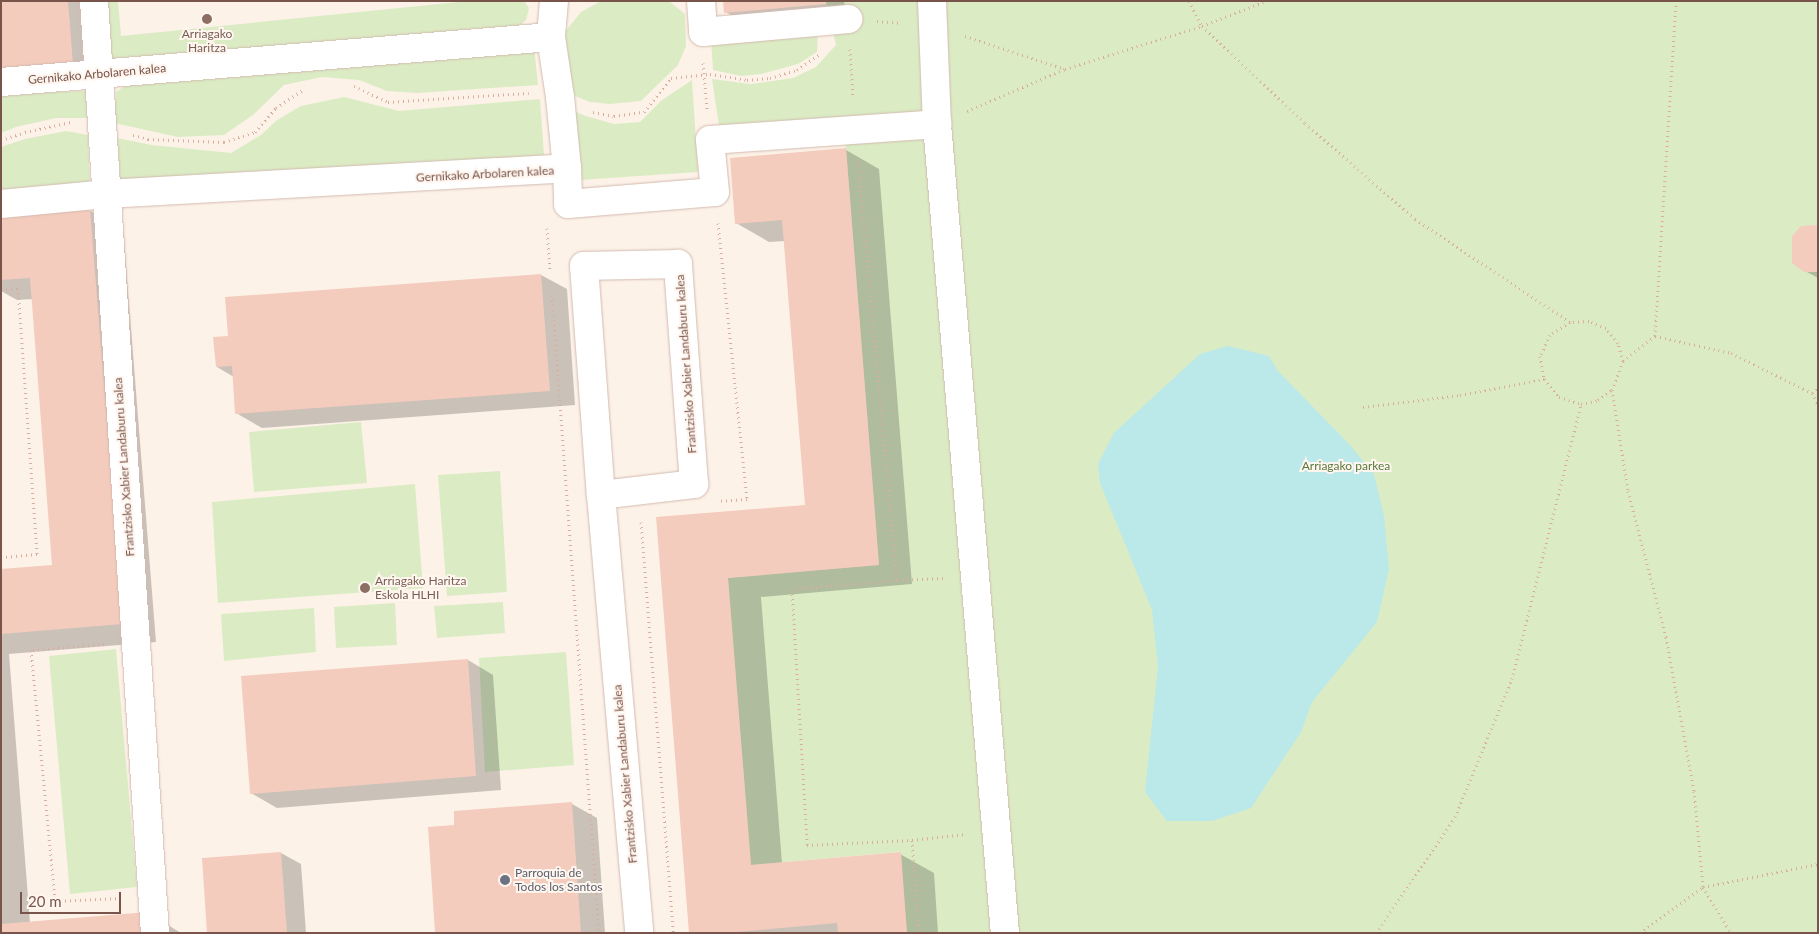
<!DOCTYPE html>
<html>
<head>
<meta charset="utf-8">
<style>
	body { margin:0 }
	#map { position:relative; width:1819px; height:934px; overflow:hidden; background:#fdf2e8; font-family:Lato,sans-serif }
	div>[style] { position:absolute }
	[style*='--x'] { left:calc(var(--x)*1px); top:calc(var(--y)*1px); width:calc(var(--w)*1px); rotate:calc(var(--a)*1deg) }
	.green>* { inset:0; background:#dbecc5 }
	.water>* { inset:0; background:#bbe8e8 }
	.shadow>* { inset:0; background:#0003 }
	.building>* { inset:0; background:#f4ccbe }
	.path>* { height:3px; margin-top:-1.5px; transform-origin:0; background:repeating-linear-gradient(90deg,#d9aea1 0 1px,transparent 0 5px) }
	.roads { filter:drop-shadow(0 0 1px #d3baaf) drop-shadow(0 0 1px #d3baaf) }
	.minor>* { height:28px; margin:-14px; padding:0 14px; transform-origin:14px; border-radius:14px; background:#fff }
	.dots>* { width:14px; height:14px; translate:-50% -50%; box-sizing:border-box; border:2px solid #fff6ef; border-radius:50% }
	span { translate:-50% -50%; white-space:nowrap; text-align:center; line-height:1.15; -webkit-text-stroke:4px #fff6ef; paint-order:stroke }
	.education-label { font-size:12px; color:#785e54 }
	.left { translate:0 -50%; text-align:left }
	.street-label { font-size:12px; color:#79544a }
	.park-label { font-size:12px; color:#59793f }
	.worship-label { font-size:12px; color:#5b616d }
	.frame { position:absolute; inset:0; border:2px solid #79544a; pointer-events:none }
	.scale { position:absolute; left:20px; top:892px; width:101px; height:22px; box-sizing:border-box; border:2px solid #79544a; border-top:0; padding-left:6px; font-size:15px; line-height:18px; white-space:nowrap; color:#79544a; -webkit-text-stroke:4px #fff6ef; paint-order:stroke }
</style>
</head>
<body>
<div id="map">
	<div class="green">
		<div style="clip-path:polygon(105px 1px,118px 1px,121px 36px,469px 1px,524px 1px,529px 8px,526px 20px,516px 29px,109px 59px)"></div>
		<div style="clip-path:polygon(601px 1px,669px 1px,685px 14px,686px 46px,678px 65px,641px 101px,610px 104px,590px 102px,565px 92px,564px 33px,581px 12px)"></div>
		<div style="clip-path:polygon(826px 1px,1818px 1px,1818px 933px,907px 933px,900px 852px,751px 865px,728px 578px,879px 565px,846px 148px,841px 126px,720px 132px,712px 79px,751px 84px,793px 78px,816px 67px,836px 45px)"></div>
		<div style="clip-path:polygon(818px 30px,817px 52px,798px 64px,761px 74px,741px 76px,713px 70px,711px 40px)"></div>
		<div style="clip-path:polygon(534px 45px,538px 85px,417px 93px,387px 91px,359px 80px,322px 77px,284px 85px,253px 115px,224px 135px,178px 137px,114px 123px,116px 92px,133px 80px)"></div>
		<div style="clip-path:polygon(692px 80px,698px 172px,580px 180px,569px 109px,586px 116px,614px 124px,640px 122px,662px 100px)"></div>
		<div style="clip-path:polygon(86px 91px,87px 118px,56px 118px,16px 127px,1px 133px,1px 93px)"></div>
		<div style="clip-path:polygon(344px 97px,399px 111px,540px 99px,544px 155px,121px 189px,117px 138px,152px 145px,231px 153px,261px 135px,277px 120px,301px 106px)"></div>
		<div style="clip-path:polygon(66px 131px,88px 135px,90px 187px,1px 196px,1px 147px,25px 139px)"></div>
		<div style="clip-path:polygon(361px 422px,367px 483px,254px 492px,249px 432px)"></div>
		<div style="clip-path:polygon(500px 471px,507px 592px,447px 596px,438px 475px)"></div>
		<div style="clip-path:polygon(415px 484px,423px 588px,218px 603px,212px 502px)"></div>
		<div style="clip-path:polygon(503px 602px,505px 633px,437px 638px,434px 606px)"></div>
		<div style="clip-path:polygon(395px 603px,397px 645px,336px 648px,334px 607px)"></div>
		<div style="clip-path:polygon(314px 608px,316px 652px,224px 661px,221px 614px)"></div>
		<div style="clip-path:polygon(116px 649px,137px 887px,70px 894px,49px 656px)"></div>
		<div style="clip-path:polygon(566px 652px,574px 765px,485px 772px,479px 658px)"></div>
	</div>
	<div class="water">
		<div style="clip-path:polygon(1228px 346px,1269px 356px,1277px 370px,1349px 444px,1374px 474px,1384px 516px,1389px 569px,1377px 622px,1312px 702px,1301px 732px,1251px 808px,1212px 821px,1167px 821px,1145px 792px,1158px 666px,1152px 610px,1100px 483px,1098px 464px,1114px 433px,1200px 354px)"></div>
	</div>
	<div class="shadow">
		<div style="clip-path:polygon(1px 1px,99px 1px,105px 82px,1px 88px)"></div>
		<div style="clip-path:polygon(725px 1px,844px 1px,846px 15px,746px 24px,726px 12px)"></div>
		<div style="clip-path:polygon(846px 150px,879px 169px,912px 584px,761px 597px,782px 863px,900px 854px,934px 873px,938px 933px,690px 933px,658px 518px,806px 506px,785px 241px,769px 242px,736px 223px)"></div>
		<div style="clip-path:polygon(89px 210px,123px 229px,156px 642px,9px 654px,30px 923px,148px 913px,181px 933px,1px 933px,1px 570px,53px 567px,33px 299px,17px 300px,1px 291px,1px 216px)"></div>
		<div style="clip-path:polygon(1818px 226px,1818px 278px,1805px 271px)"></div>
		<div style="clip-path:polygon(541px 275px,567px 289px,575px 405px,262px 428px,236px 413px,234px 377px,217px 367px,229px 337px,227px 298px)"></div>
		<div style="clip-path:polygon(468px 660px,493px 675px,501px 790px,277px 808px,251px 793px)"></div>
		<div style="clip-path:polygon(572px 804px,597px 818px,605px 933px,437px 933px)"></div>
		<div style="clip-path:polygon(281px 853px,301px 864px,306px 933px,208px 933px)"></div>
	</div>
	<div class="building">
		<div style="clip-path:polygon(1px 1px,68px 1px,73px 64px,1px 69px)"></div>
		<div style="clip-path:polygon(723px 1px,826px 1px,826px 4px,724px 13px)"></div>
		<div style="clip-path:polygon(846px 148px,879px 565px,728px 578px,751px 865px,901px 852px,907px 933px,838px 933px,837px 923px,726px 933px,689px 933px,656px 517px,805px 505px,782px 220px,735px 224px,730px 158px)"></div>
		<div style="clip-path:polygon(90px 209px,123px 624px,1px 634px,1px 569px,52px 565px,30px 278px,1px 280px,1px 215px)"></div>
		<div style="clip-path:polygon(1818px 225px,1818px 272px,1804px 272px,1792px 263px,1792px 236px,1801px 226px)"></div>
		<div style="clip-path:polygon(541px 274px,550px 391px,235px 414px,232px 366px,216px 367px,213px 337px,228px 336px,225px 297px)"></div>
		<div style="clip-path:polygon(468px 659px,476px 776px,250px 794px,241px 676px)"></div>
		<div style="clip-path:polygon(572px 802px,581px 933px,435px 933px,428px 827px,454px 825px,454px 811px)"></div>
		<div style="clip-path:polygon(281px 852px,287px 933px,207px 933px,202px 858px)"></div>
		<div style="clip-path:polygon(148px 912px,150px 933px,1px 933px,1px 924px)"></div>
	</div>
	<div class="path">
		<div style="--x:1189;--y:1;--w:28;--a:63"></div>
		<div style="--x:1202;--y:26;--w:141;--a:43.3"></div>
		<div style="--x:1305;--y:123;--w:146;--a:41.1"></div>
		<div style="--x:1415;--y:219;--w:186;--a:33.6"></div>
		<div style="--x:877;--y:21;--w:24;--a:5"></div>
		<div style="--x:965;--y:36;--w:105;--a:18.3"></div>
		<div style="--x:850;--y:49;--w:49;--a:86.5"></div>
		<div style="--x:703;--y:63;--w:46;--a:85"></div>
		<div style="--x:354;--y:86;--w:38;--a:25"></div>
		<div style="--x:388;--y:102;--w:141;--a:-3.7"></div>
		<div style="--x:967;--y:111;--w:107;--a:-23.2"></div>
		<div style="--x:1065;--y:69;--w:144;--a:-17.4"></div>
		<div style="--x:1202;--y:26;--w:69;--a:-21.3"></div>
		<div style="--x:593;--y:112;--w:21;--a:11"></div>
		<div style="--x:614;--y:116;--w:30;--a:-8"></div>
		<div style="--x:644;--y:112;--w:43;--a:-51.5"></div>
		<div style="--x:671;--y:78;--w:39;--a:-6"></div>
		<div style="--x:710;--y:74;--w:37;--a:9"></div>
		<div style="--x:747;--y:80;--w:23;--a:-5"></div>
		<div style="--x:770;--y:78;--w:28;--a:-17"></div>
		<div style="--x:797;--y:70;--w:29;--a:-35"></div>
		<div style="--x:133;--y:135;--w:16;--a:15"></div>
		<div style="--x:148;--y:139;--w:76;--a:2.3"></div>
		<div style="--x:224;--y:142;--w:33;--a:-18"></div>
		<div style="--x:255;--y:132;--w:32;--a:-49"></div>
		<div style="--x:276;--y:108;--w:32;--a:-34"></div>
		<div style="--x:1;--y:140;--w:25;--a:-18"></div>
		<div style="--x:25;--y:132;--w:47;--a:-12.3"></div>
		<div style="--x:858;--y:161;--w:421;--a:84.7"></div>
		<div style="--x:897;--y:580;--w:105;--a:175.1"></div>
		<div style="--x:792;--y:589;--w:256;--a:86.6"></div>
		<div style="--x:807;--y:845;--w:105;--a:-2.7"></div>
		<div style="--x:912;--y:840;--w:93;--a:85.7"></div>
		<div style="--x:718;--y:223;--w:278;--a:84"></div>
		<div style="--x:747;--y:499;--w:26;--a:176"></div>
		<div style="--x:547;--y:228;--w:43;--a:86"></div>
		<div style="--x:1;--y:289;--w:17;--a:-3"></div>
		<div style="--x:18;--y:288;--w:267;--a:85.9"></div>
		<div style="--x:37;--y:554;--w:36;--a:175"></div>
		<div style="--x:552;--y:295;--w:640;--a:85.79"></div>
		<div style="--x:1655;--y:336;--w:78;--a:12.6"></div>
		<div style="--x:1731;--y:353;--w:90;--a:26.3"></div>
		<div style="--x:1812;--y:393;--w:13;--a:63"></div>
		<div style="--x:1623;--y:361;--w:19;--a:-106"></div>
		<div style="--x:1618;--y:343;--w:19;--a:-129"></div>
		<div style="--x:1606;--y:328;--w:18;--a:-158"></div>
		<div style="--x:1589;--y:321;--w:19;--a:177"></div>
		<div style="--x:1570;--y:322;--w:24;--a:147"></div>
		<div style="--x:1550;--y:335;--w:23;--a:115"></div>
		<div style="--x:1540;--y:356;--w:23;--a:80"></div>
		<div style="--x:1544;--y:379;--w:23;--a:50"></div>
		<div style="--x:1559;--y:397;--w:23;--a:18"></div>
		<div style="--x:1581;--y:404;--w:17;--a:-13"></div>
		<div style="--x:1598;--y:400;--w:17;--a:-36"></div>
		<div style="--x:1612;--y:390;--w:31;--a:-69"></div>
		<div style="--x:1623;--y:361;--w:41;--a:-38"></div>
		<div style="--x:1655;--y:336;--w:336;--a:-86.4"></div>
		<div style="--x:1612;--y:390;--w:102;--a:81"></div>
		<div style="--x:1628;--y:491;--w:151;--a:75.4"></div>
		<div style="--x:1666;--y:637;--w:157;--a:79.7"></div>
		<div style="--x:1694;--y:791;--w:96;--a:84.6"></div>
		<div style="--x:1703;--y:887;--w:54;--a:58.7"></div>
		<div style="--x:1812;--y:393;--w:7;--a:-34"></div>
		<div style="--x:1363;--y:407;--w:98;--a:-7.1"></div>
		<div style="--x:1460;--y:395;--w:86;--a:-10.8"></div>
		<div style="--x:641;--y:522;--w:412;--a:85.5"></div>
		<div style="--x:897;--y:580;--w:47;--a:-2.4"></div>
		<div style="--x:104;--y:644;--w:73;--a:175.3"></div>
		<div style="--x:31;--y:650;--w:252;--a:84.5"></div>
		<div style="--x:55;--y:901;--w:67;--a:-2.6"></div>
		<div style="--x:912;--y:840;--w:54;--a:-6.3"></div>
		<div style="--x:1376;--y:933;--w:140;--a:-55.7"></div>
		<div style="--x:1455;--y:817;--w:149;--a:-67.6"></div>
		<div style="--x:1512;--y:679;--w:284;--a:-75.9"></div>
		<div style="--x:1640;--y:933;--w:78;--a:-36.1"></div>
		<div style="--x:1703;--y:887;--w:117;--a:-11.3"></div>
	</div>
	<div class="roads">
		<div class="minor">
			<div style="--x:94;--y:1;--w:934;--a:86.26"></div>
			<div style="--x:554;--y:1;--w:36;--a:95"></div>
			<div style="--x:551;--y:37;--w:61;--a:81.5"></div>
			<div style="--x:560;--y:97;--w:71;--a:84.4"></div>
			<div style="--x:567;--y:168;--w:36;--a:88"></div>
			<div style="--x:568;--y:204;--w:147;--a:-4.7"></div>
			<div style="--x:715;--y:192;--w:52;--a:-95.5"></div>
			<div style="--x:710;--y:140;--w:228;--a:-4"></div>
			<div style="--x:701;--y:1;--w:31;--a:86"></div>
			<div style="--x:703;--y:32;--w:146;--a:-5.1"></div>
			<div style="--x:932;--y:1;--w:123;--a:87.7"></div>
			<div style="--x:937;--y:124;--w:812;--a:85.2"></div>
			<div style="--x:1;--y:82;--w:552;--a:-4.68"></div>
			<div style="--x:1;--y:204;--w:105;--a:-5.4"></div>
			<div style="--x:106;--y:194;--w:462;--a:-3.2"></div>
			<div style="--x:601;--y:495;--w:94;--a:-6.7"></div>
			<div style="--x:694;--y:484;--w:221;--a:-94.2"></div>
			<div style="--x:678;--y:264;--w:94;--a:178.8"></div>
			<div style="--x:584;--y:266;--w:230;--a:85.8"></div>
			<div style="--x:601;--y:495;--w:440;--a:85"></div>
		</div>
	</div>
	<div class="dots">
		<div style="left:207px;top:19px;background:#8d6e63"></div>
		<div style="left:365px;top:588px;background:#8d6e63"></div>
		<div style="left:505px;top:880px;background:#6b7280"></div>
	</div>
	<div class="education-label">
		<span style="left:207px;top:41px">Arriagako<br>Haritza</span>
		<span class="left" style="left:375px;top:588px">Arriagako Haritza<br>Eskola HLHI</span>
	</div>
	<div class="street-label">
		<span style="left:97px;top:74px;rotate:-5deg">Gernikako Arbolaren kalea</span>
		<span style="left:485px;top:174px;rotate:-3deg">Gernikako Arbolaren kalea</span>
		<span style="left:686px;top:364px;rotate:-94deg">Frantzisko Xabier Landaburu kalea</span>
		<span style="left:124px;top:467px;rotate:-94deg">Frantzisko Xabier Landaburu kalea</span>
		<span style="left:625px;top:774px;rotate:-95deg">Frantzisko Xabier Landaburu kalea</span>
	</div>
	<div class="park-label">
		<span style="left:1346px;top:466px">Arriagako parkea</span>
	</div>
	<div class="worship-label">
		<span class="left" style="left:515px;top:880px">Parroquia de<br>Todos los Santos</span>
	</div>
	<div class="frame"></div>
	<div class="scale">20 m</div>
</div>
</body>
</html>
